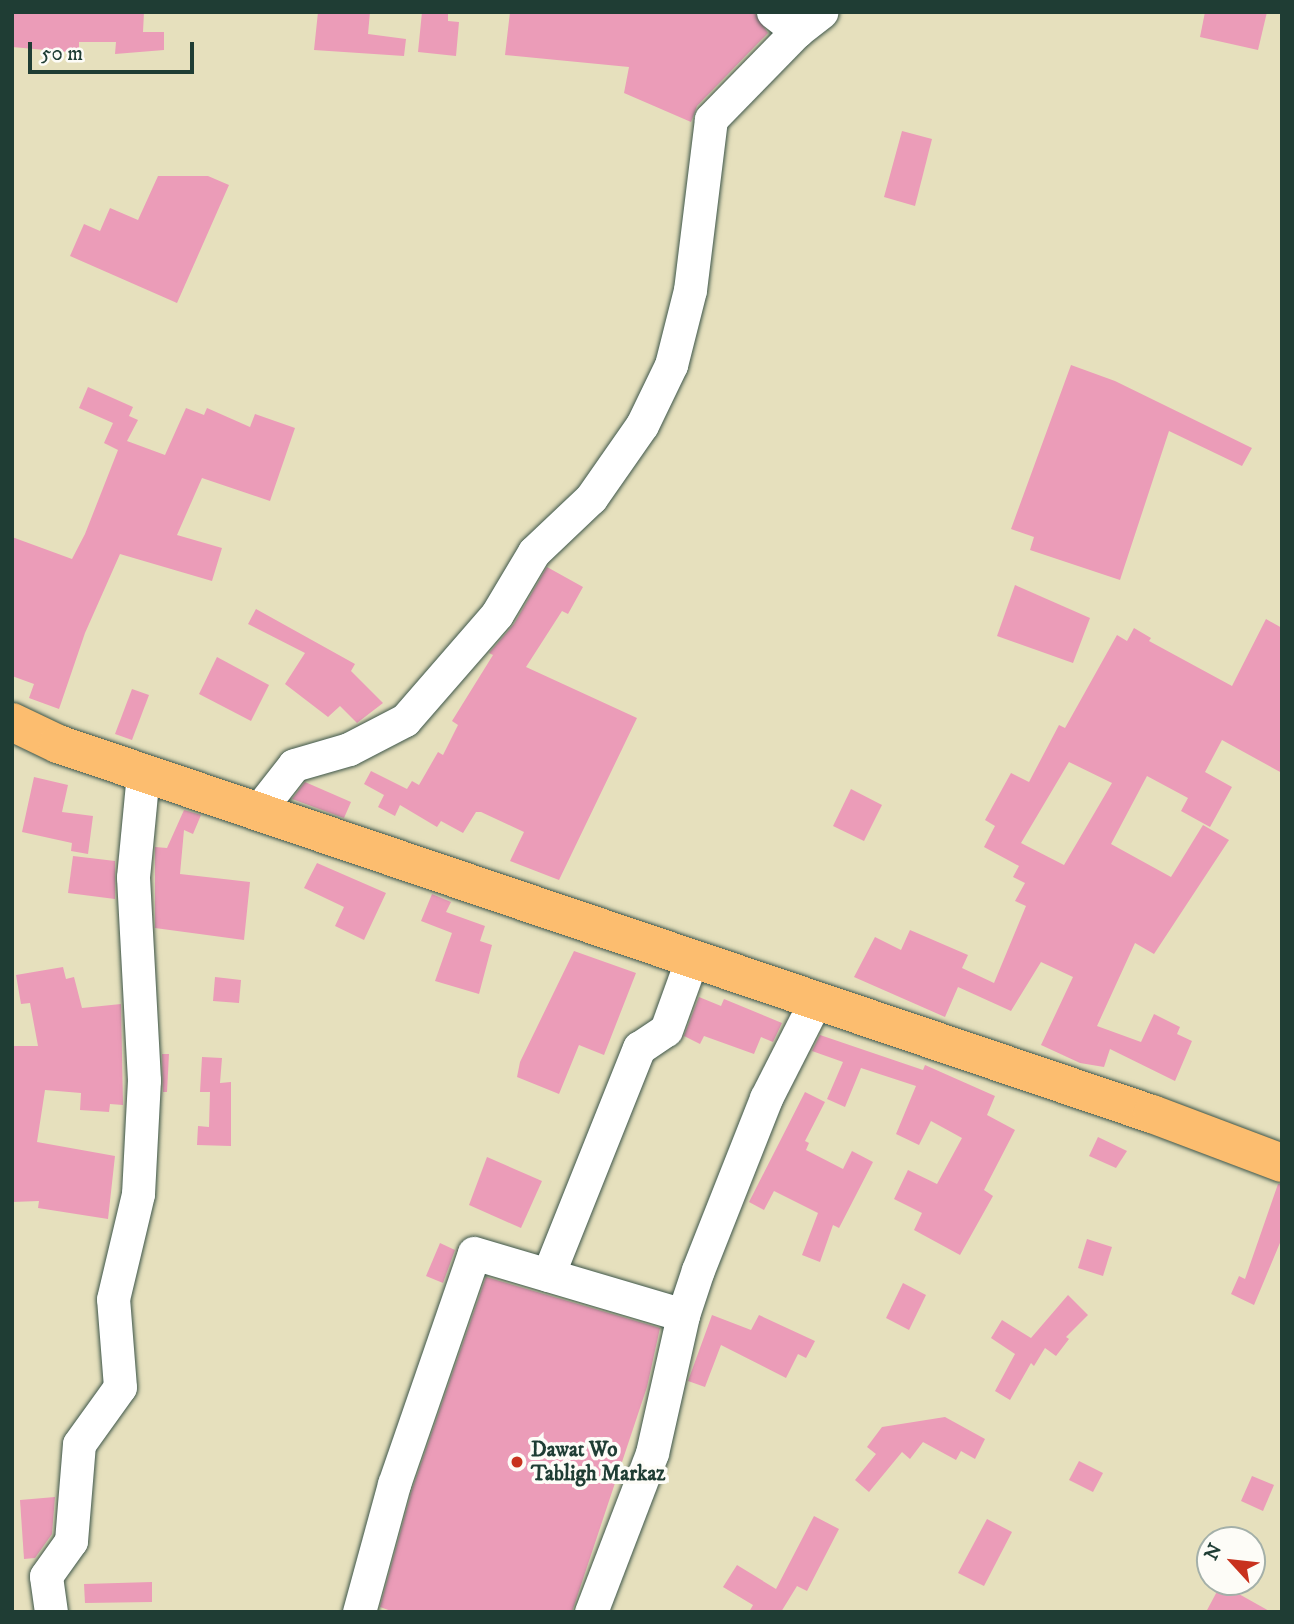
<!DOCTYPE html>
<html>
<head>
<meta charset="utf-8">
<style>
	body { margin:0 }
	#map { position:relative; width:1294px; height:1624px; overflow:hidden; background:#e6e0bd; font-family:"IM FELL DW Pica",serif }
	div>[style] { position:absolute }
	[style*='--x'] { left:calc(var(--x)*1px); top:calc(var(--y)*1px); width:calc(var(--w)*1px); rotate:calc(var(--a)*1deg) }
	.building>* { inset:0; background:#eb9cb8 }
	.roads { filter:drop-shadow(0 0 2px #3d5549) drop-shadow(0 0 2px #3d5549) }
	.minor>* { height:33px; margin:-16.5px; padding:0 16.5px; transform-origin:16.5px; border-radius:16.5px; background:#fff }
	.major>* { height:38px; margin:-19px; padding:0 19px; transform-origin:19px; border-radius:19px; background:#fcbd6f }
	.dots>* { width:19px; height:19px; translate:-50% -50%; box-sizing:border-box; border:4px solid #fdfcf7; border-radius:50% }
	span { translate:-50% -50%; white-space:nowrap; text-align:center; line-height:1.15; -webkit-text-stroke:7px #fdfcf7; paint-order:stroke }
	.poi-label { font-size:21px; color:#1f3d34; font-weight:700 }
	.left { translate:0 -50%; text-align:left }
	.frame { position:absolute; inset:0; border:14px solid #1f3d34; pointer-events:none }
	.north { position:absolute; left:1196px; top:1526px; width:70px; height:70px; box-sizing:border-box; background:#fdfcf7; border:2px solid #a4b0a9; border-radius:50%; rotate:297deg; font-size:19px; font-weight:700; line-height:28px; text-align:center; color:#1f3d34 }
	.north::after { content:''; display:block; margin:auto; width:24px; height:32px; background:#c8321e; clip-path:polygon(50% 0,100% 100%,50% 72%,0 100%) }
	.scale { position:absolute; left:28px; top:42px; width:166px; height:32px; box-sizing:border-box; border:4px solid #1f3d34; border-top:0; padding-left:9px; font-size:21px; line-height:24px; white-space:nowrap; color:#1f3d34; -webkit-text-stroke:5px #fdfcf7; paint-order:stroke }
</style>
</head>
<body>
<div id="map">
	<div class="building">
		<div style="clip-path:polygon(12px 12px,144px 12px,143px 32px,164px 32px,164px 50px,115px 54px,116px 42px,79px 42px,79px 53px,12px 47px)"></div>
		<div style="clip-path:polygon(318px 12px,370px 12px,368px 34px,406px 39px,404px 56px,314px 50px)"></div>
		<div style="clip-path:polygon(422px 12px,448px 12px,448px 21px,459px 22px,456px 56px,418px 52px)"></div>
		<div style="clip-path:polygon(510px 12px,754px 12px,768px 33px,697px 106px,691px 122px,624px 93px,629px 67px,505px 55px)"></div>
		<div style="clip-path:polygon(1205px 12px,1267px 12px,1258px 50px,1200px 37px)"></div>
		<div style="clip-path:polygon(902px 131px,932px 139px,915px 206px,884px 197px)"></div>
		<div style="clip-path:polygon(158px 176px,208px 176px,229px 185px,177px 303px,70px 256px,84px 224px,100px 231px,110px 208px,138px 220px)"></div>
		<div style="clip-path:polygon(1071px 365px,1115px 381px,1252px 448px,1242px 466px,1169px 431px,1120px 580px,1030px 550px,1034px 537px,1011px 529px)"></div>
		<div style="clip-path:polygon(88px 387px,133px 407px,129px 416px,138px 420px,127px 441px,165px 455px,186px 408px,204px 415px,207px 408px,250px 427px,255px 414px,295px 428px,270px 501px,202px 478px,177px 535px,222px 548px,212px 581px,120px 554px,85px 633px,59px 709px,29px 698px,34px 684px,12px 676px,12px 537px,72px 559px,85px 534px,118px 450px,104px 443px,113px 423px,79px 408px)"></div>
		<div style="clip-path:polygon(547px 567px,583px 587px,568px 614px,562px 611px,526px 667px,637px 718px,559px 880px,510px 861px,524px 832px,481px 812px,476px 812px,463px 833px,441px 821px,437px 827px,400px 805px,395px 816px,378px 807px,384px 795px,364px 784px,371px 771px,407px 789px,412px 781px,419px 785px,438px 752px,443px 755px,458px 725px,452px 721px,493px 655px,489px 653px,514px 624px)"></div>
		<div style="clip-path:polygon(1015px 585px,1090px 618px,1073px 663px,997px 636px)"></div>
		<div style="clip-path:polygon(256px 609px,355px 664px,351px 671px,383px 703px,357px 723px,340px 706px,328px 717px,285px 684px,305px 653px,248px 624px)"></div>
		<div style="clip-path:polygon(evenodd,1266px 619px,1282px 628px,1282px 773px,1222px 740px,1205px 772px,1232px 787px,1210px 827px,1181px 811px,1188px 798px,1147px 776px,1111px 844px,1171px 877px,1203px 825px,1229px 840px,1154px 954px,1135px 943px,1097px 1026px,1141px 1042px,1154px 1014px,1180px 1027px,1177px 1034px,1192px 1041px,1175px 1081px,1110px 1049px,1104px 1067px,1080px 1063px,1041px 1045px,1073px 977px,1041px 962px,1011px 1011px,958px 987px,945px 1017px,854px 977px,875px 937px,901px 950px,910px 930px,968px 955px,962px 968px,994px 983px,1026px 906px,1015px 901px,1025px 883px,1013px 877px,1019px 866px,984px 847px,995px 826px,985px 820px,1011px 773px,1029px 782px,1059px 725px,1065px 728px,1117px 635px,1127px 641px,1134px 628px,1151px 638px,1149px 641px,1232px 686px,1266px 619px,1069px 762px,1112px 783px,1064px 865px,1021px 843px,1069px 762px)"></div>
		<div style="clip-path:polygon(217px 657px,269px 685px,251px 721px,199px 694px)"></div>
		<div style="clip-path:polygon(132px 689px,149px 695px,132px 740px,115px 734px)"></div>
		<div style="clip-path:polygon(34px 777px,68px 785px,62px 812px,93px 816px,88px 854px,71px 851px,72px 843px,22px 832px)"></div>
		<div style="clip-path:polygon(305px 782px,351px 802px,344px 818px,292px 799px)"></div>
		<div style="clip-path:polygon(851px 789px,882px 805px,864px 841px,833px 826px)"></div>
		<div style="clip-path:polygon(184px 810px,201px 815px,193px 834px,184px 830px,180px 874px,250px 882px,244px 940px,155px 928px,155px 847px,167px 848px)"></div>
		<div style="clip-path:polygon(73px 856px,115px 861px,115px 899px,68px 893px)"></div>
		<div style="clip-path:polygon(317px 863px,386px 893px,364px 940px,335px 926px,344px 907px,304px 888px)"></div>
		<div style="clip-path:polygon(432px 894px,451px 902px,446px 912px,485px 926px,480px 941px,492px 945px,479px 994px,435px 981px,452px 933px,421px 921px)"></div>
		<div style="clip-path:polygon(574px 951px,636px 973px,604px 1055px,579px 1045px,559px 1094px,517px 1077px,520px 1062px)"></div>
		<div style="clip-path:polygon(63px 967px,66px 979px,74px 977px,82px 1008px,121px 1004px,123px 1105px,110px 1104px,109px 1112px,80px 1110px,81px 1093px,45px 1090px,37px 1142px,115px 1156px,108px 1219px,38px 1208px,39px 1201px,12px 1202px,12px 1046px,38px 1046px,30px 1003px,21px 1004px,16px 975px)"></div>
		<div style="clip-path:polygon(215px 977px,241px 980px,239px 1003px,213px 1001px)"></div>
		<div style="clip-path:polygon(699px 997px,721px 1006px,724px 999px,782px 1023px,773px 1042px,761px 1037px,754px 1054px,704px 1036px,700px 1044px,684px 1036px)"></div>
		<div style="clip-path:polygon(820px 1035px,923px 1070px,925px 1065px,995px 1096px,987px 1115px,1015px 1130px,984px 1190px,993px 1196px,960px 1255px,914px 1230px,922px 1213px,894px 1199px,908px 1170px,937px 1184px,962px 1138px,931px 1121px,919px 1145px,896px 1134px,916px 1086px,861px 1068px,845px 1107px,827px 1099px,843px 1062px,812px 1051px)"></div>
		<div style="clip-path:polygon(162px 1054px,169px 1054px,167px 1092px,163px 1092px)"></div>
		<div style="clip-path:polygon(202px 1057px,222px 1058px,220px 1083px,231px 1082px,231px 1146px,197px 1145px,198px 1126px,209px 1127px,210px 1092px,200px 1092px)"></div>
		<div style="clip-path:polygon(805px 1092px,825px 1102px,805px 1141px,809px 1143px,806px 1150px,843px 1169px,852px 1151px,873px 1162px,839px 1228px,833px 1225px,820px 1262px,802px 1255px,818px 1213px,774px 1191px,764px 1210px,749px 1202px)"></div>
		<div style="clip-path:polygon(1098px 1137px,1127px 1151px,1116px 1168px,1089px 1156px)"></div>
		<div style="clip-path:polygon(487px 1157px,542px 1181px,521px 1228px,469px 1205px)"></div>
		<div style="clip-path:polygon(1278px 1184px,1282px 1184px,1282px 1238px,1254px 1305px,1231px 1294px,1239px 1276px,1245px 1279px)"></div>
		<div style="clip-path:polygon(1087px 1239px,1112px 1247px,1103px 1276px,1078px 1268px)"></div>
		<div style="clip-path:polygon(440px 1243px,455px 1250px,443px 1283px,426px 1276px)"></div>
		<div style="clip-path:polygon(486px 1277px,660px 1328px,647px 1387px,572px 1612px,394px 1612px,380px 1607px,412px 1490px)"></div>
		<div style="clip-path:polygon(903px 1283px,926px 1295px,909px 1330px,886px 1318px)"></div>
		<div style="clip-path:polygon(1068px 1295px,1088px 1315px,1066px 1337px,1069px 1339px,1056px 1356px,1045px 1348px,1034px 1366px,1031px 1363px,1010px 1400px,995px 1391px,1015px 1354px,991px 1338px,1002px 1320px,1031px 1338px)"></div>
		<div style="clip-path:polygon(712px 1315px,751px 1330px,759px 1315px,815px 1341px,806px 1358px,798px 1354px,786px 1378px,721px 1345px,705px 1387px,688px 1381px)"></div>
		<div style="clip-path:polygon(945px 1417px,985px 1439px,975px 1459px,961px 1451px,956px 1460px,923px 1442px,910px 1459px,902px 1452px,869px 1492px,855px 1480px,876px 1454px,867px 1447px,882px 1427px)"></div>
		<div style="clip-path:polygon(1079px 1461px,1103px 1473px,1093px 1492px,1069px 1480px)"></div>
		<div style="clip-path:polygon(1252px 1476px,1274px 1485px,1263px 1511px,1241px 1501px)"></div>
		<div style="clip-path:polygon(55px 1497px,52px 1534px,35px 1558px,24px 1559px,20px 1500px)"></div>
		<div style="clip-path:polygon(814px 1516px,839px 1529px,807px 1591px,797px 1586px,781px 1612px,749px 1612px,753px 1605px,723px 1587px,737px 1565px,776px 1589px)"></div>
		<div style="clip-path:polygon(987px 1519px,1012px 1532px,984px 1586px,958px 1573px)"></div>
		<div style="clip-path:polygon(152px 1582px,152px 1602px,85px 1603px,84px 1584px)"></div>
		<div style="clip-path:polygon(1221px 1584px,1271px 1612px,1206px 1612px)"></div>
	</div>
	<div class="roads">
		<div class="minor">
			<div style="--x:773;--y:12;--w:31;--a:38"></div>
			<div style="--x:797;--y:31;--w:31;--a:-38"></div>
			<div style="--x:258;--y:811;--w:58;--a:-52"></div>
			<div style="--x:294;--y:765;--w:57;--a:-16.2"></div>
			<div style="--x:349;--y:749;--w:63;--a:-27.4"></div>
			<div style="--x:405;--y:720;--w:140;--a:-49"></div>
			<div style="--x:497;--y:614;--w:72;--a:-59.2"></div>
			<div style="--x:534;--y:552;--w:79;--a:-43.5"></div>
			<div style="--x:591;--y:498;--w:89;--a:-55.1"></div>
			<div style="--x:642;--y:425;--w:67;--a:-64.2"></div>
			<div style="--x:671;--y:365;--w:77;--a:-75.8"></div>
			<div style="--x:690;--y:290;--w:172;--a:-83"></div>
			<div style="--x:711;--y:119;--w:123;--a:-45.7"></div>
			<div style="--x:548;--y:1275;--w:245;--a:-68.2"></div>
			<div style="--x:639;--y:1048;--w:32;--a:-34"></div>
			<div style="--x:666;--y:1030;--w:77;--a:-70.1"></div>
			<div style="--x:51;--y:1612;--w:36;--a:-98"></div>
			<div style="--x:46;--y:1576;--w:43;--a:-54.5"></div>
			<div style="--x:71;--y:1541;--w:97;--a:-85.3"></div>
			<div style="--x:79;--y:1444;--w:70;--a:-54.3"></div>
			<div style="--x:120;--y:1387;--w:88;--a:-94.5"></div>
			<div style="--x:113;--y:1299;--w:108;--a:-76.6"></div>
			<div style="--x:138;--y:1194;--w:114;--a:-87"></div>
			<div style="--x:144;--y:1080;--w:203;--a:-93.1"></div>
			<div style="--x:133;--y:877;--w:104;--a:-84.5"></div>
			<div style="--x:359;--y:1612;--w:133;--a:-74.7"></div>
			<div style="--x:394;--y:1484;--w:244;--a:-70.9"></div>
			<div style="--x:474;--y:1253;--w:218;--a:16.5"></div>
			<div style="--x:591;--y:1612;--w:170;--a:-69"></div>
			<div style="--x:652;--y:1453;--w:141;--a:-77.3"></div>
			<div style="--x:683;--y:1315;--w:47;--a:-71.6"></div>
			<div style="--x:698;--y:1270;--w:185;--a:-68.4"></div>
			<div style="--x:766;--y:1098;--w:110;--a:-63"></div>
		</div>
		<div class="major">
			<div style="--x:12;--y:722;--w:51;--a:25.6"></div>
			<div style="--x:58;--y:744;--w:1155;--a:18.69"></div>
			<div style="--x:1152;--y:1114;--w:139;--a:20.7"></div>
		</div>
	</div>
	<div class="dots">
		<div style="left:517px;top:1462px;background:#c8321e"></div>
	</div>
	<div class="poi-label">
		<span class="left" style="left:531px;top:1462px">Dawat Wo<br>Tabligh Markaz</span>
	</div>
	<div class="frame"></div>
	<div class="north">N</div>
	<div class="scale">50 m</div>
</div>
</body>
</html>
